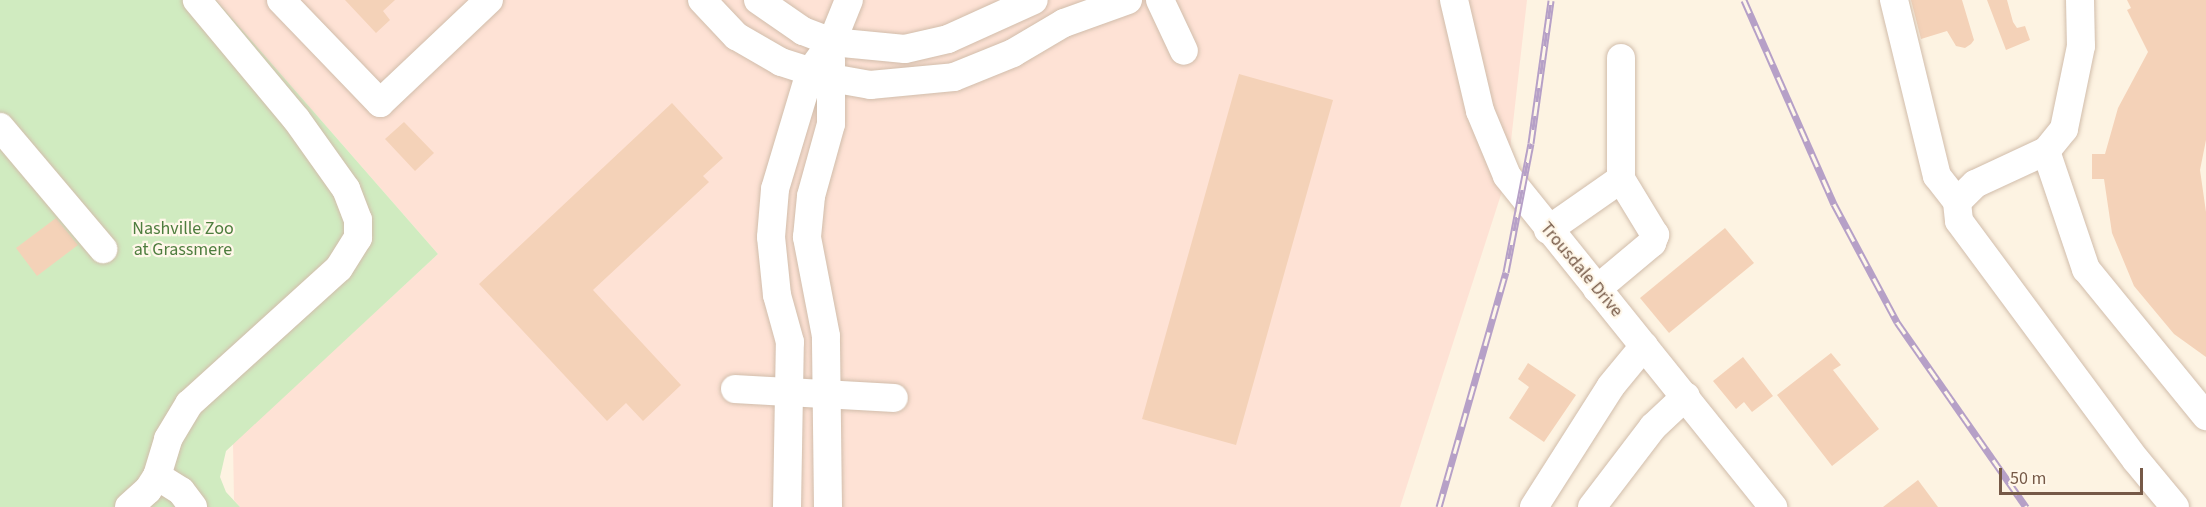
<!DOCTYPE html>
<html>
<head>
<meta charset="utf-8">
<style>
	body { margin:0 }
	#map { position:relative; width:2206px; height:507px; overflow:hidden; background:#fdf3e2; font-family:"Source Sans 3",sans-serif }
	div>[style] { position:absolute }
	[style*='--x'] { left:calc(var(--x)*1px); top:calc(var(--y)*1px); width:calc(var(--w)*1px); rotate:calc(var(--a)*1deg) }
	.commercial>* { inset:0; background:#fee2d5 }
	.green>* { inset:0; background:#d0ebc0 }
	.building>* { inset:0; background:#f4d2b8 }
	.roads { filter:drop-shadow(0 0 2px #d1bdab) drop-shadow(0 0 2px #d1bdab) }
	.minor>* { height:28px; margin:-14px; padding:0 14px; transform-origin:14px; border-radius:14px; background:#fff }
	.rail>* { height:7px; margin-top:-3.5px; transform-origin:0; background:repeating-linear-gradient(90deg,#fff7e9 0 14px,#b6a0c7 0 28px); box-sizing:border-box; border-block:2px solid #b6a0c7 }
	span { translate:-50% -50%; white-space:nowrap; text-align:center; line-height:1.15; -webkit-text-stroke:4.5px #fff7e9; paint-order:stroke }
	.park-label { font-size:18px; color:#4e7d3e }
	.street-label { font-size:18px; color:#765947 }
	.scale { position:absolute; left:1999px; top:468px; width:144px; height:27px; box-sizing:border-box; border:3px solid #765947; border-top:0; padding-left:8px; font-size:18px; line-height:21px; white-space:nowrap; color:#765947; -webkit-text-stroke:4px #fff7e9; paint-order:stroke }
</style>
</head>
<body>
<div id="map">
	<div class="commercial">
		<div style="clip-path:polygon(216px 0,1527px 0,1507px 176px,1400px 507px,240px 507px,234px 500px,233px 443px,438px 254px)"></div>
	</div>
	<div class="green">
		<div style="clip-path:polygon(0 0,216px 0,438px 254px,226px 451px,220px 477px,226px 492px,240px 507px,0 507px)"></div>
	</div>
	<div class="building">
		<div style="clip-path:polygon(345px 0,395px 0,383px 11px,390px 20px,376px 33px)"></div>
		<div style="clip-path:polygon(1911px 0,1962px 0,1974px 40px,1971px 44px,1965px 48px,1956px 46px,1947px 31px,1921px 39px)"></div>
		<div style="clip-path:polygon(1987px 0,2007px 0,2013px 22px,2017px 28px,2025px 26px,2030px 40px,2006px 50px)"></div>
		<div style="clip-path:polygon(2127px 0,2206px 0,2206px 140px,2200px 170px,2206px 212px,2206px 357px,2174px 334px,2134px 286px,2112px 233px,2104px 179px,2092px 179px,2092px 154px,2105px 154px,2118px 108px,2148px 52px,2127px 10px,2131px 8px)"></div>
		<div style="clip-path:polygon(1239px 74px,1333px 100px,1236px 445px,1142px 419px)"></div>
		<div style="clip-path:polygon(672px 103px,723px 158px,703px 176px,709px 182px,593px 290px,681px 385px,643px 421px,626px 403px,607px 421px,479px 284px)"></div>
		<div style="clip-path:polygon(404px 122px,434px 153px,415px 171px,385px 139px)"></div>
		<div style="clip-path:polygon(56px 218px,78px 245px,37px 276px,16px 248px)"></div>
		<div style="clip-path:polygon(1725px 228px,1754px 263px,1669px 333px,1640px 298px)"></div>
		<div style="clip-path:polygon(1831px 353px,1841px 365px,1833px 370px,1879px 429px,1832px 466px,1777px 395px)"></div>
		<div style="clip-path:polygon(1743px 357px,1773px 396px,1752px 412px,1744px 402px,1736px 409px,1713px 381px)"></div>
		<div style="clip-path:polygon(1528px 363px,1576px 395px,1544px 442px,1509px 418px,1529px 387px,1518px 379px)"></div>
		<div style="clip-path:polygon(1918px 480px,1938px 507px,1883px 507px)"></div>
	</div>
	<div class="roads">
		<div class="minor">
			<div style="--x:281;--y:0;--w:143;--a:46.1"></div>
			<div style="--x:380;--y:103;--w:150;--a:-43.4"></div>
			<div style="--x:702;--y:0;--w:50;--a:46.6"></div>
			<div style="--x:736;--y:36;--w:52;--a:30"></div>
			<div style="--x:781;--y:62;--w:52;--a:17.7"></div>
			<div style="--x:831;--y:78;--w:40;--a:10"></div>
			<div style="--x:870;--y:85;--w:84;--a:-5.4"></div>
			<div style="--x:954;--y:77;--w:64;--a:-22.1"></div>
			<div style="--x:1013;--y:53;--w:59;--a:-30.5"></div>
			<div style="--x:1064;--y:23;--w:68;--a:-19.8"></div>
			<div style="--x:758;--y:0;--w:55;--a:34.6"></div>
			<div style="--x:803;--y:31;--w:31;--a:21"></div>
			<div style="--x:832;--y:42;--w:73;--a:5.5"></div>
			<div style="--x:905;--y:49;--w:44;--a:-13.1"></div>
			<div style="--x:948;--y:39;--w:94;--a:-24.4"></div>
			<div style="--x:1160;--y:0;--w:56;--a:64.8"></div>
			<div style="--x:1454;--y:0;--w:114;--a:76.8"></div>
			<div style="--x:1480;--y:111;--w:70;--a:67.4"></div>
			<div style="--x:1507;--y:176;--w:425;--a:51.2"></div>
			<div style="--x:1894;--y:0;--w:181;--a:76.3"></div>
			<div style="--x:1937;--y:176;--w:33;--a:52"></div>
			<div style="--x:2080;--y:0;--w:46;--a:88.8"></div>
			<div style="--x:2081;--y:46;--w:85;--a:101.6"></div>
			<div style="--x:2064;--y:129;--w:28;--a:129"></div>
			<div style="--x:2046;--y:151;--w:78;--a:155.1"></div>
			<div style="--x:1975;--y:184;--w:25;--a:135"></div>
			<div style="--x:1957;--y:202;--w:19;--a:84"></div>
			<div style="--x:1959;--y:221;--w:297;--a:53.5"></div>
			<div style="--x:2136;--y:460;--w:61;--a:50.3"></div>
			<div style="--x:0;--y:127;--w:160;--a:49.8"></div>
			<div style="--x:2046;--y:151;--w:125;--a:71.3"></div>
			<div style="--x:2086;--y:269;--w:190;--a:50.8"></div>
			<div style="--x:1548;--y:230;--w:89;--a:-34.9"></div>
			<div style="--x:1597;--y:289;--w:72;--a:-39.9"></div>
			<div style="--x:1652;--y:243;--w:9;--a:-69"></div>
			<div style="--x:1655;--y:235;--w:66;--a:-121.3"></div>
			<div style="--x:1621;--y:179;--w:121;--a:-90"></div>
			<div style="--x:735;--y:389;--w:159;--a:3.2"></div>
			<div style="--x:157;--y:476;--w:28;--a:32"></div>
			<div style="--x:181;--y:491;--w:20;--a:53"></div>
			<div style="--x:129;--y:507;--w:25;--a:-42"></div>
			<div style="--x:148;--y:490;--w:17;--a:-57"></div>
			<div style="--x:157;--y:476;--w:39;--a:-73"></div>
			<div style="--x:168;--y:439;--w:41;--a:-59"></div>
			<div style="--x:189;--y:404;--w:202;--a:-42.2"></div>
			<div style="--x:339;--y:268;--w:36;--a:-58"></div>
			<div style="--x:358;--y:238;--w:18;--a:-90"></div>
			<div style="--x:358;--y:220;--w:33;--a:-111"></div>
			<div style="--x:346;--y:189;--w:86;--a:-125.5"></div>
			<div style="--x:296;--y:119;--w:155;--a:-129.8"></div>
			<div style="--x:787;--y:507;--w:165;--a:-89"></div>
			<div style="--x:790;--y:342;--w:49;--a:-105.5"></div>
			<div style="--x:777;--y:295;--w:58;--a:-95.9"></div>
			<div style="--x:771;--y:237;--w:48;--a:-85.2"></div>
			<div style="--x:775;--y:189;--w:122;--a:-73.3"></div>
			<div style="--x:810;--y:72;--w:37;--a:-54"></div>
			<div style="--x:832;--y:42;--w:45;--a:-68"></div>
			<div style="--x:828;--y:507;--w:171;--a:-90.7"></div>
			<div style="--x:826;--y:336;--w:101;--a:-100.9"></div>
			<div style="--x:807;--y:237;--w:41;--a:-84.4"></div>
			<div style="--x:811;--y:196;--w:75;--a:-74.5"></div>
			<div style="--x:831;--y:124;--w:65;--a:-90"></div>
			<div style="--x:1534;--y:507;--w:143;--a:-57.5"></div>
			<div style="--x:1611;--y:386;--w:52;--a:-50.5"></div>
			<div style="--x:1592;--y:507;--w:101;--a:-52.7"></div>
			<div style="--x:1653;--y:427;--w:45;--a:-43.2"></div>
		</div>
	</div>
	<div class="rail">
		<div style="--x:1744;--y:0;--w:223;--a:66.2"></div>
		<div style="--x:1834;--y:204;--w:134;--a:61.9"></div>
		<div style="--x:1897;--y:322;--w:226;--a:55.1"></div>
		<div style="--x:1439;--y:507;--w:244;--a:-74.1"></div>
		<div style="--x:1506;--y:272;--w:131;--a:-79"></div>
		<div style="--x:1531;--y:143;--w:144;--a:-82"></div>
	</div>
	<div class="park-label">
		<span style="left:183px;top:240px">Nashville Zoo<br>at Grassmere</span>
	</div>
	<div class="street-label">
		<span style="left:1581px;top:270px;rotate:50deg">Trousdale Drive</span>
	</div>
	<div class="scale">50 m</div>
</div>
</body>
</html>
